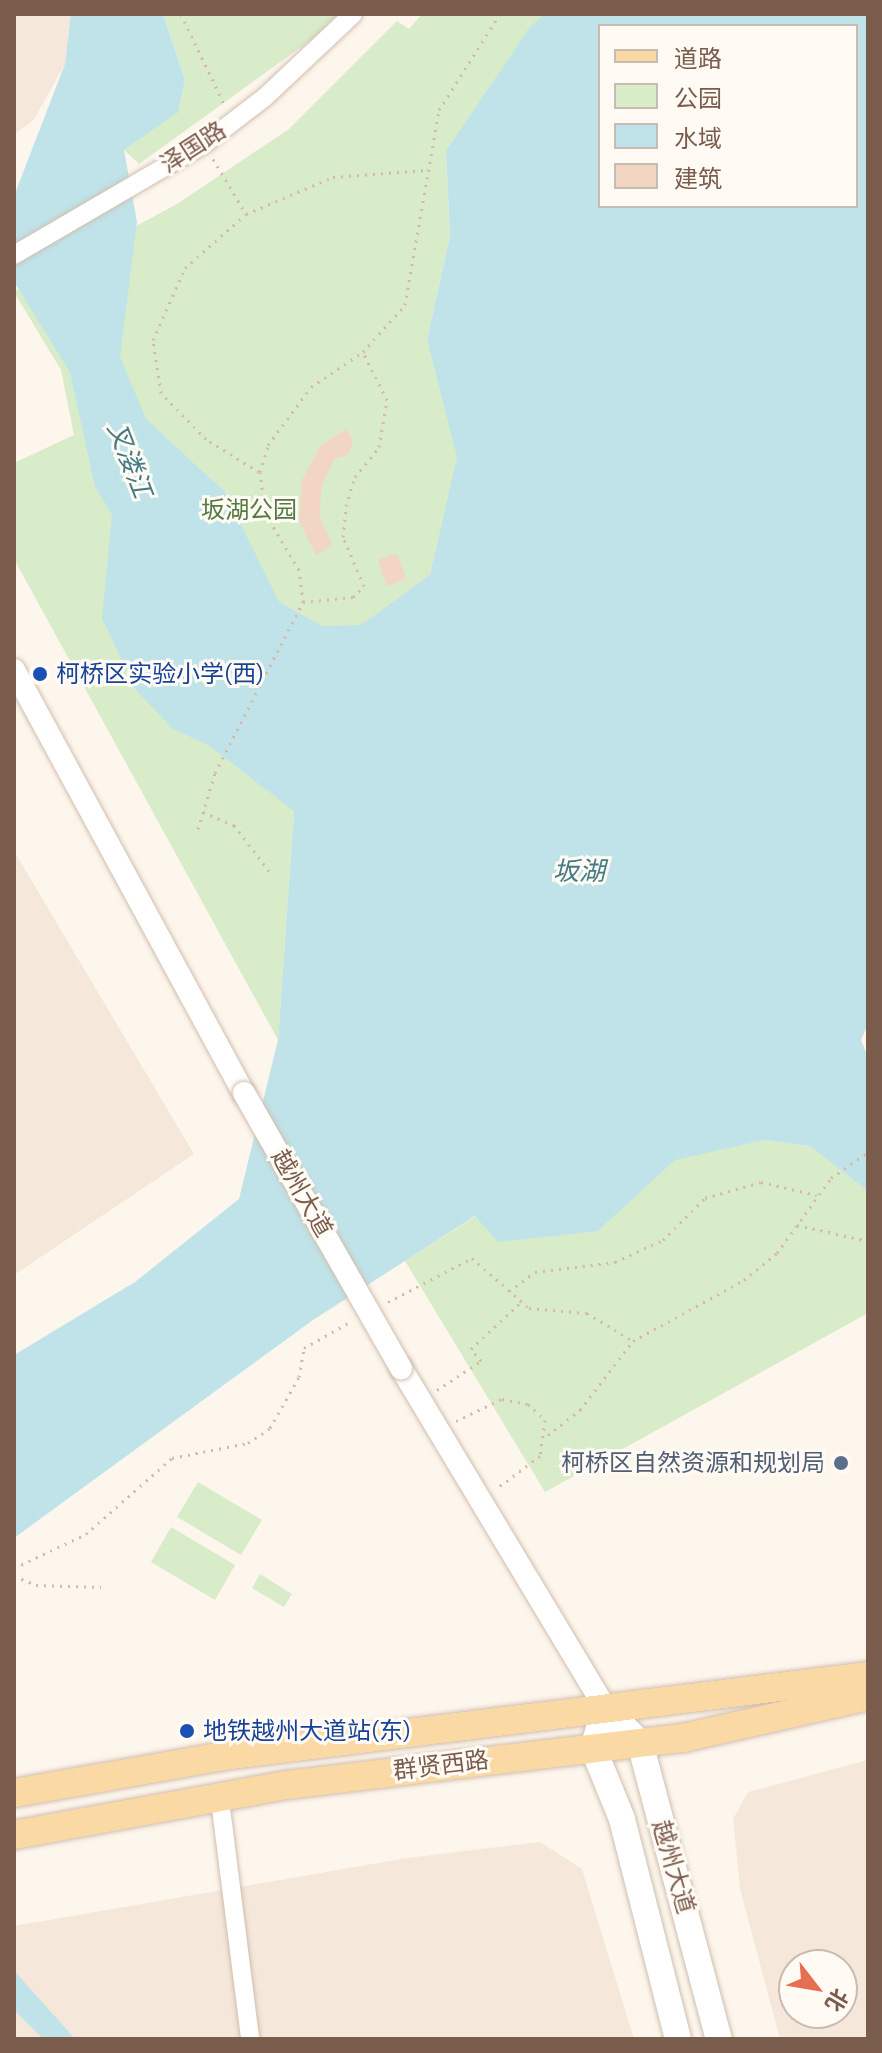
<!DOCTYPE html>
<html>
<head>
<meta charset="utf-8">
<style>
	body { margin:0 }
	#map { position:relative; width:882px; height:2053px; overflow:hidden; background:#fdf6ec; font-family:"IBM Plex Sans","Noto Sans SC",sans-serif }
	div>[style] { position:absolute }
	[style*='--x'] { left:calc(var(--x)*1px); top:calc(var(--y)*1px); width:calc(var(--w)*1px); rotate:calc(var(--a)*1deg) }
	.residential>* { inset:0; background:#f5e8da }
	.green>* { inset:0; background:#d8ecc9 }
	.water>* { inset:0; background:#bfe3e8 }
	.building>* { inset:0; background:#f3d5c3 }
	.path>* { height:3px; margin-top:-1.5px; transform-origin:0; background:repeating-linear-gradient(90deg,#d9b8a5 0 2px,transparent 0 8px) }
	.roads { filter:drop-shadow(0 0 2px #d1beb0) drop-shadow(0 0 2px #d1beb0) }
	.minor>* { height:18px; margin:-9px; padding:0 9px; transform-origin:9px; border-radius:9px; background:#fff }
	.tertiary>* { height:22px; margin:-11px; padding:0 11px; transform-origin:11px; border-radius:11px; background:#fff }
	.secondary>* { height:26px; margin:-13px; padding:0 13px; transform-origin:13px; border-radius:13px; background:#fff }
	.primary>* { height:28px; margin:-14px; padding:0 14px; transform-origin:14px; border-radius:14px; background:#fbd9a5 }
	.bridges { filter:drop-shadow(0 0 2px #d1beb0) drop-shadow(0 0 2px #d1beb0) }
	.tertiary-bridge>* { height:22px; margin:-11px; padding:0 11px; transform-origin:11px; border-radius:11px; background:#fff }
	.dots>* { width:22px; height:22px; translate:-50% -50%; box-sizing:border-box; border:4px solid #fffaf3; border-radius:50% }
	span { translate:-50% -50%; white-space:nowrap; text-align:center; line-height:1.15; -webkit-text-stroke:6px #fffaf3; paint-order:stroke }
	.street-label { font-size:24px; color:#7a5c4d }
	.park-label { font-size:24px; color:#537a41 }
	.transit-label { font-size:24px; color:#164399 }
	.left { translate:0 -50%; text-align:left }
	.service-label { font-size:24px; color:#4e5e75 }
	.right { translate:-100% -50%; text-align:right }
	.water-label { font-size:26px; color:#437c86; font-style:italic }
	.frame { position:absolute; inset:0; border:16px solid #7a5c4d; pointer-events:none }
	.legend { position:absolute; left:598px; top:24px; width:260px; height:184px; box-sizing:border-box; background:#fffaf3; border:2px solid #cabbb1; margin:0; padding:10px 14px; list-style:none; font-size:24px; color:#7a5c4d }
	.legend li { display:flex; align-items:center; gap:16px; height:40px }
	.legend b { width:40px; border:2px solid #cabbb1 }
	.north { position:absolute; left:778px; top:1949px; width:80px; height:80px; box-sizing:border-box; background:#fffaf3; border:2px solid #cabbb1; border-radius:50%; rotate:121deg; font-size:22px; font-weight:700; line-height:32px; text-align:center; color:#7a5c4d }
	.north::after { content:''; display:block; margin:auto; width:28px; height:36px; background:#e76f51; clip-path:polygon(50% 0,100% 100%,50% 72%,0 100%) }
</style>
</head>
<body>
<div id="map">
	<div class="residential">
		<div style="clip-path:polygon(14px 14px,71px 14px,65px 64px,33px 121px,14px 134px)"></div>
		<div style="clip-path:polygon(14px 851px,194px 1154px,14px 1275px)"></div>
		<div style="clip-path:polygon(evenodd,868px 1760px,868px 2039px,780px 2039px,740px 1889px,733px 1819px,748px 1792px,868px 1760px,794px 1965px,842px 1965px,842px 2013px,794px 2013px,794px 1965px)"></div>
		<div style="clip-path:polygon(540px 1842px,582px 1869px,634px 2039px,14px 2039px,14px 1926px,407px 1858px)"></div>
	</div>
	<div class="green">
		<div style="clip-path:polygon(163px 14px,338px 14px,319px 34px,139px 164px,124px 150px,178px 111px,185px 80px)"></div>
		<div style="clip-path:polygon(422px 14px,545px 14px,446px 151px,450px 236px,427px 340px,458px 457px,430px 575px,294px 811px,278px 1040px,14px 559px,14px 463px,74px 435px,61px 370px,14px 292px,177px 204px,289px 129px,397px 21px,409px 29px)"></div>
		<div style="clip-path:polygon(868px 1084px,868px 1313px,545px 1492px,405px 1261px,476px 1216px,598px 1231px,675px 1159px,765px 1140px,810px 1146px)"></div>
		<div style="clip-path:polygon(198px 1482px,262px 1520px,241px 1555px,177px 1517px)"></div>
		<div style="clip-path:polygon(171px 1527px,235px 1565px,215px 1600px,151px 1562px)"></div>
		<div style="clip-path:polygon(260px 1574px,292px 1594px,284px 1607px,252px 1588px)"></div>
	</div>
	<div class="water">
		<div style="clip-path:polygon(evenodd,71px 14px,163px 14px,185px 80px,178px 112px,124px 150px,137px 222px,120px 357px,146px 419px,225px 492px,279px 602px,322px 626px,361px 625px,430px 575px,457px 457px,427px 340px,450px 236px,446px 151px,530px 27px,545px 14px,868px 14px,868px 1024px,861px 1040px,868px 1057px,868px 1191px,810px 1146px,765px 1140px,675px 1160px,598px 1231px,498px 1242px,475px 1216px,313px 1320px,14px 1538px,14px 1355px,135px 1282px,239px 1199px,278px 1040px,294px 811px,208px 745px,173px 729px,135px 689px,102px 618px,112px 515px,95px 487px,70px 372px,14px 282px,14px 196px,65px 64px,71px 14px,600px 26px,856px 26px,856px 206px,600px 206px,600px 26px)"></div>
		<div style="clip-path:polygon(14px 1971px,17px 1974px,75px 2039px,43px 2039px,14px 2010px)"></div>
	</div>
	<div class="building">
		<div style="clip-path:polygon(347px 429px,353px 441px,348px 455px,334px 459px,322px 485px,319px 515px,332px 545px,316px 555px,299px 521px,302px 480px,321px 445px)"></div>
		<div style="clip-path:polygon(397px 553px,406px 579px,387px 586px,378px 560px)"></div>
	</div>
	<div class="path">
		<div style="--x:181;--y:14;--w:100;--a:64.5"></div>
		<div style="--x:213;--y:159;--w:64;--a:59"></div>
		<div style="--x:259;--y:472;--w:62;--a:-148.1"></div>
		<div style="--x:206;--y:439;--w:64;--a:-134.4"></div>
		<div style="--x:161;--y:393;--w:54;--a:-98.6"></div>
		<div style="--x:153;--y:340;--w:79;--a:-66"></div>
		<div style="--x:185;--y:268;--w:81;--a:-41.5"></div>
		<div style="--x:246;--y:214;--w:95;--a:-23"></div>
		<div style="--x:333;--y:177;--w:93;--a:-4.3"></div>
		<div style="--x:303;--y:602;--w:50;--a:-5.7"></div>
		<div style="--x:353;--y:597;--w:16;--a:-45"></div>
		<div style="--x:364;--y:586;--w:53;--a:-113.2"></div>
		<div style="--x:343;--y:537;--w:31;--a:-84"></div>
		<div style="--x:346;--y:506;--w:30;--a:-73"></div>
		<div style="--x:355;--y:477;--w:38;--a:-51"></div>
		<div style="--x:379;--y:447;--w:48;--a:-80.3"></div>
		<div style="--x:387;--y:400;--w:54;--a:-116.6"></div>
		<div style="--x:203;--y:812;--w:34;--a:23"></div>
		<div style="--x:234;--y:825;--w:63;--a:52.8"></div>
		<div style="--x:198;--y:829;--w:59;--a:-73.1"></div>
		<div style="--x:215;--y:773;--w:192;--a:-62.8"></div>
		<div style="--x:303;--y:602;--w:32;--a:-97"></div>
		<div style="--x:299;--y:570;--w:66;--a:-120.8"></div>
		<div style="--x:265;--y:513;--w:41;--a:-97"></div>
		<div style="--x:260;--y:472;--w:28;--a:-73"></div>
		<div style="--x:268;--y:445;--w:72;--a:-53.4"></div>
		<div style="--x:311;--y:387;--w:63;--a:-33.9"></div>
		<div style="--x:363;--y:352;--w:63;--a:-48.2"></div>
		<div style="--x:405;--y:305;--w:198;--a:-80.1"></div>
		<div style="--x:439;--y:110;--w:114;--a:-57.6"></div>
		<div style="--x:797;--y:1225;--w:73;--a:12.7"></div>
		<div style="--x:509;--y:1291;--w:32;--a:-36"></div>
		<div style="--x:535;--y:1272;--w:81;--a:-7.1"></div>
		<div style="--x:615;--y:1262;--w:53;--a:-24.6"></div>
		<div style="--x:663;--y:1240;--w:59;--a:-45"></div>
		<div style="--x:705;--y:1198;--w:58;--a:-15.9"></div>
		<div style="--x:761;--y:1182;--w:57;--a:13.1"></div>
		<div style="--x:388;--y:1302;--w:95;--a:-27.6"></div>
		<div style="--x:472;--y:1258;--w:76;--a:41.3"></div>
		<div style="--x:529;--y:1308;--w:58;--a:4.9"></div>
		<div style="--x:587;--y:1313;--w:54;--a:31.3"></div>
		<div style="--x:633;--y:1341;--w:127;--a:-28.8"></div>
		<div style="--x:744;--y:1280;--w:43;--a:-39.3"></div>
		<div style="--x:777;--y:1253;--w:92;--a:-54.2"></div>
		<div style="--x:831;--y:1178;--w:45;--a:-35.1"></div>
		<div style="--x:437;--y:1390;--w:53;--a:-33.4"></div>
		<div style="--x:481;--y:1361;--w:16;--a:-130"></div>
		<div style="--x:471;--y:1349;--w:69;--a:-43.2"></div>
		<div style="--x:456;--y:1421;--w:51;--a:-25.6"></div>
		<div style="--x:502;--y:1399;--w:26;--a:11"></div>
		<div style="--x:528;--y:1404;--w:23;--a:43"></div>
		<div style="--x:545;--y:1420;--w:36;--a:98"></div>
		<div style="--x:540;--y:1456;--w:54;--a:143.3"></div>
		<div style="--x:548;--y:1435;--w:41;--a:-38"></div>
		<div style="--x:580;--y:1410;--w:87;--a:-52.5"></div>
		<div style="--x:14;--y:1568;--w:80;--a:-25.3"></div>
		<div style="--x:86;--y:1534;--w:115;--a:-41.5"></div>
		<div style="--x:172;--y:1458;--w:77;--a:-11.2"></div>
		<div style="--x:248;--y:1443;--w:27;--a:-34"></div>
		<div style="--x:270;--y:1428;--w:59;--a:-60.4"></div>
		<div style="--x:299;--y:1377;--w:29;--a:-80"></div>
		<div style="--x:304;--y:1348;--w:53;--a:-29.5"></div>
		<div style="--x:14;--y:1576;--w:24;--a:22"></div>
		<div style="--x:36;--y:1585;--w:65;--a:1.8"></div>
	</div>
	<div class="roads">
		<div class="minor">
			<div style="--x:14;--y:255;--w:220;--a:-30.3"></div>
			<div style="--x:204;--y:144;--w:76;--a:-37.5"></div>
			<div style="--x:264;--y:98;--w:122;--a:-43.3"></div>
			<div style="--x:220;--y:1800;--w:241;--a:82.8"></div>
		</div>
		<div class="tertiary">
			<div style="--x:14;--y:670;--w:481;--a:61.5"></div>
			<div style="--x:401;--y:1368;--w:397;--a:59"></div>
		</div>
		<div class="secondary">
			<div style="--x:678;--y:2039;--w:227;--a:-104.3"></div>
			<div style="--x:622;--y:1819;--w:77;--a:-112.2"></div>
			<div style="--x:593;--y:1748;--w:42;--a:-73.3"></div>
			<div style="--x:605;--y:1708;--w:49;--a:45"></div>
			<div style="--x:640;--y:1743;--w:306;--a:75.1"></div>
		</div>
		<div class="primary">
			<div style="--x:14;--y:1793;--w:212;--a:-10"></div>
			<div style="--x:223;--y:1756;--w:650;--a:-7.07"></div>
			<div style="--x:14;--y:1835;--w:278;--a:-10.4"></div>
			<div style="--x:287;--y:1785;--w:399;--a:-6.8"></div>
			<div style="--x:683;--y:1738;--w:190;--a:-12.8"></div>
		</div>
	</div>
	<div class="bridges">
		<div class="tertiary-bridge">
			<div style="--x:244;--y:1093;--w:317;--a:60.3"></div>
		</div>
	</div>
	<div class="dots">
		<div style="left:40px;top:674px;background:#1a4fb4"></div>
		<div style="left:841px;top:1463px;background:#5c6f8a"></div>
		<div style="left:187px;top:1731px;background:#1a4fb4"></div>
	</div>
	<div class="street-label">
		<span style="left:193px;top:147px;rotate:-33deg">泽国路</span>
		<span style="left:302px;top:1193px;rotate:60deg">越州大道</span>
		<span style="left:441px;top:1765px;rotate:-7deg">群贤西路</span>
		<span style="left:674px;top:1867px;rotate:74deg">越州大道</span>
	</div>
	<div class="park-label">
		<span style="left:249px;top:510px">坂湖公园</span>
	</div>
	<div class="transit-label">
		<span class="left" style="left:56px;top:674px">柯桥区实验小学(西)</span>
		<span class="left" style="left:203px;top:1731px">地铁越州大道站(东)</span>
	</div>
	<div class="service-label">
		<span class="right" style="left:825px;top:1463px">柯桥区自然资源和规划局</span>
	</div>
	<div class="water-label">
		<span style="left:130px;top:460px;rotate:69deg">叉溇江</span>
		<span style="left:579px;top:871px">坂湖</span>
	</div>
	<div class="frame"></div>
	<ul class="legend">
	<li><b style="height:10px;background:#fbd9a5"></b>道路</li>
	<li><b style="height:22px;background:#d8ecc9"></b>公园</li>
	<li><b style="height:22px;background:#bfe3e8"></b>水域</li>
	<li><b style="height:22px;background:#f3d5c3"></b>建筑</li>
	</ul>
	<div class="north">北</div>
</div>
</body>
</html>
